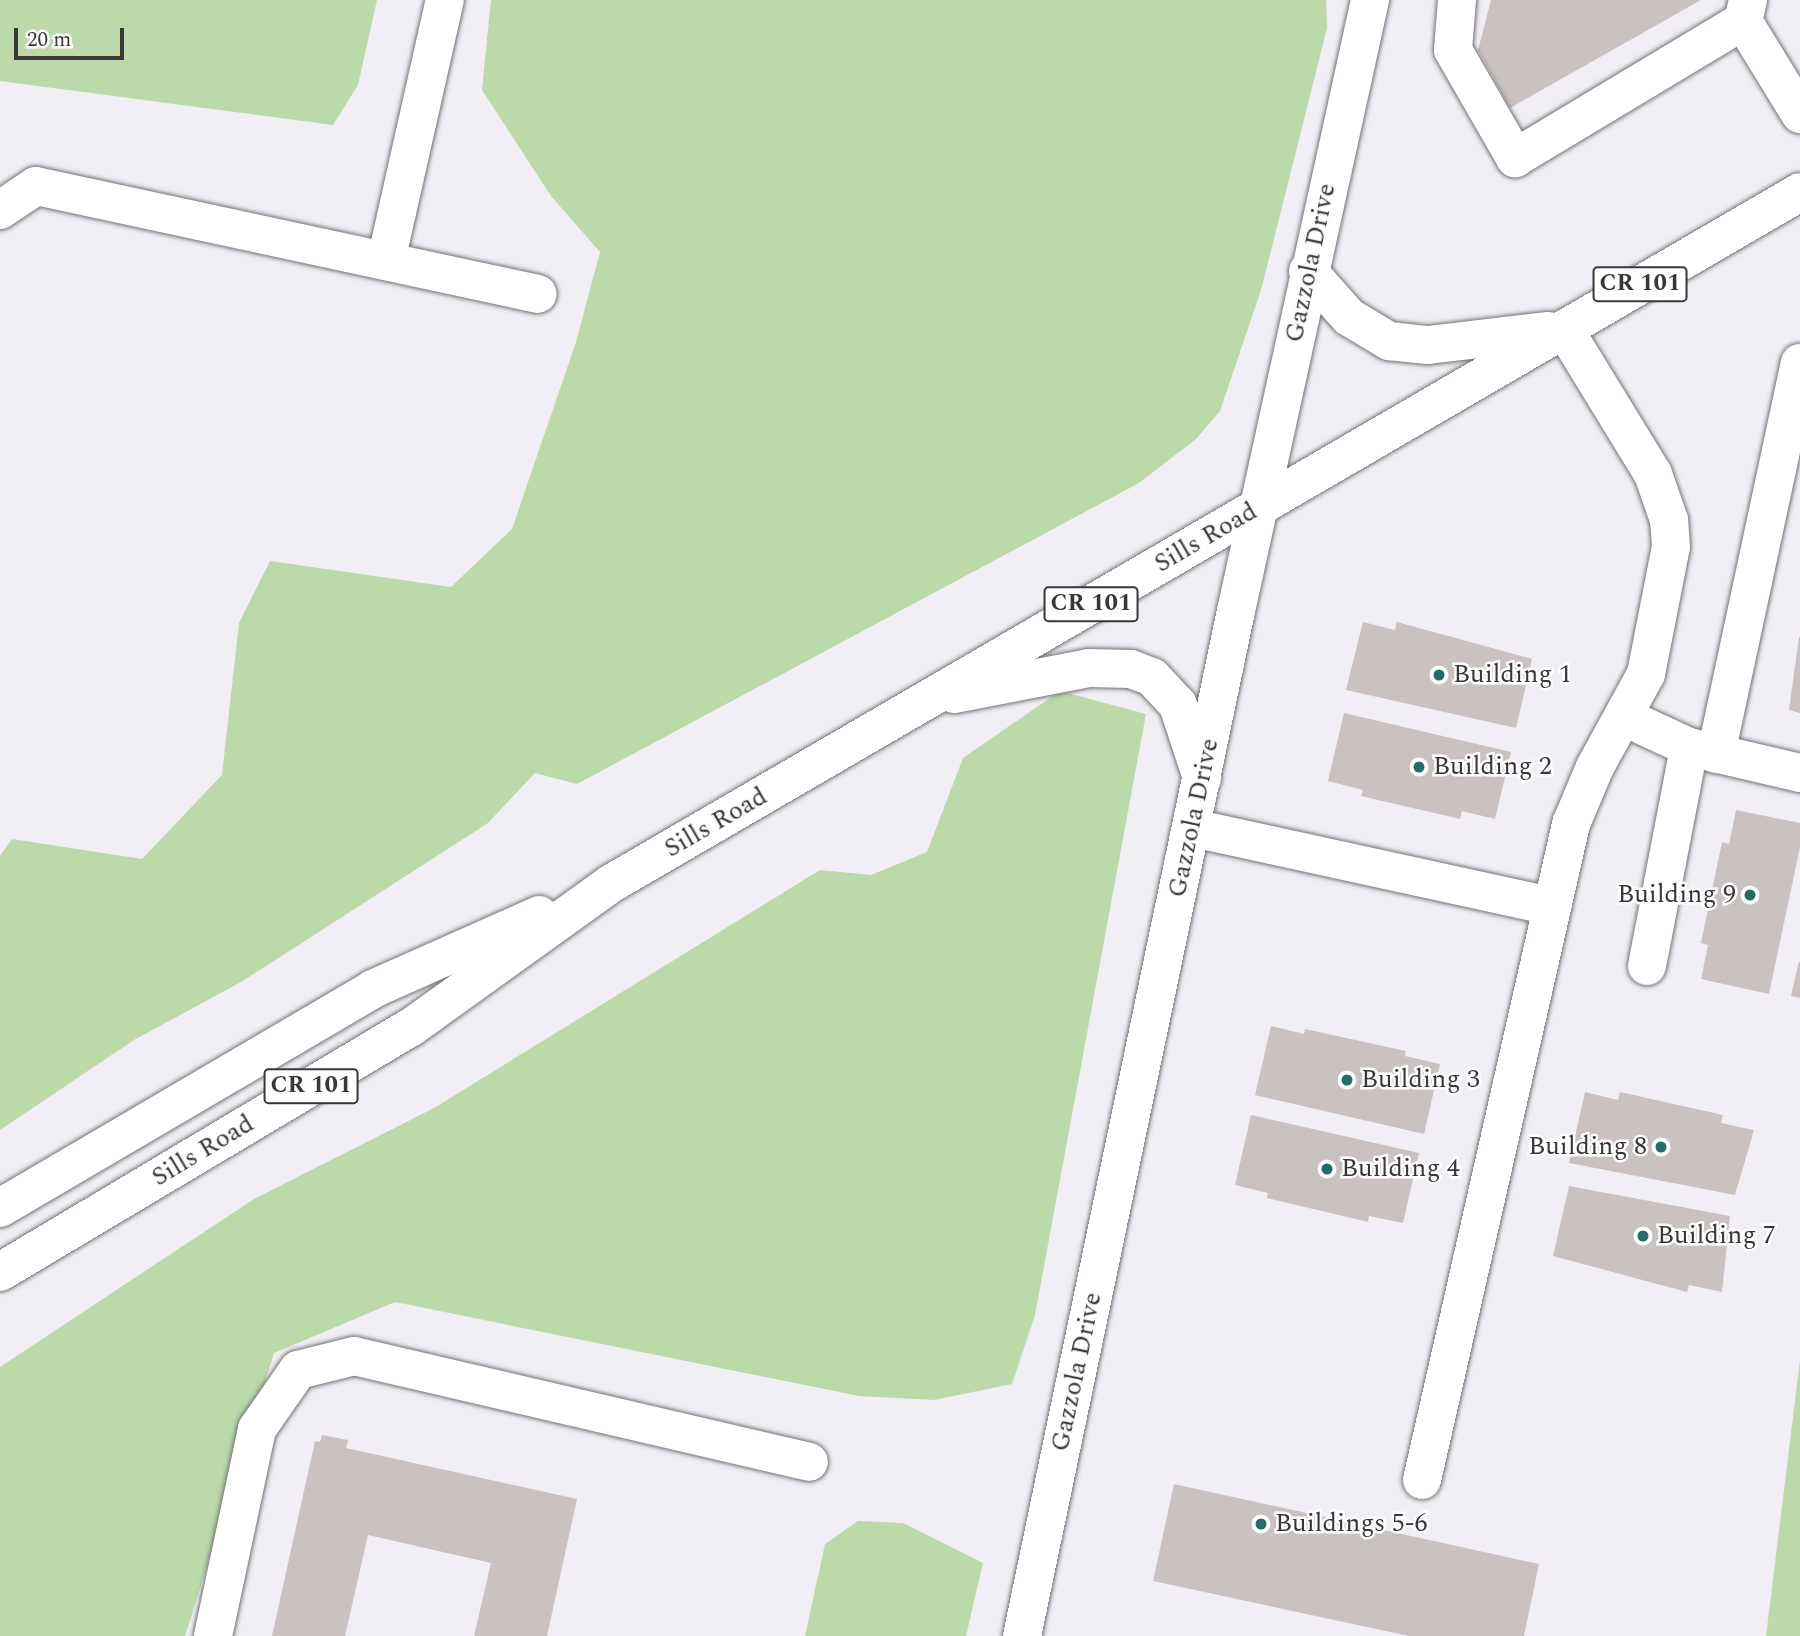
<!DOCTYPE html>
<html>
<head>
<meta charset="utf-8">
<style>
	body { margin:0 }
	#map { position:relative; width:1800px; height:1636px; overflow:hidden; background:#f1eff5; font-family:Spectral,serif }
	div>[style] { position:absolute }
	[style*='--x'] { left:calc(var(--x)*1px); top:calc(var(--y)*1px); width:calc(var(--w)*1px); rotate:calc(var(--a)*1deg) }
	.green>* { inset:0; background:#bbd9a9 }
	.building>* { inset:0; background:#c9c2c1 }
	.roads { filter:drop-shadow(0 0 2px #747277) drop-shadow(0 0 2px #747277) }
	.minor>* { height:38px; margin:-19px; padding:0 19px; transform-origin:19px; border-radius:19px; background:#fff }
	.major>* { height:38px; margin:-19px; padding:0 19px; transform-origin:19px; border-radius:19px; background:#fff }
	.dots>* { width:19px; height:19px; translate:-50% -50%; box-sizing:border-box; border:4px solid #fdfdfe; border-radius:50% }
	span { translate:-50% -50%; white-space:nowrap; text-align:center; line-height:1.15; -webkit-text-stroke:5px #fdfdfe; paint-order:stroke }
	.shield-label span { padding:2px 5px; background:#fdfdfe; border:2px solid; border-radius:5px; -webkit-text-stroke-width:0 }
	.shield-label { font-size:24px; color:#383739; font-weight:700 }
	.street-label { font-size:26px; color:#383739 }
	.poi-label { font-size:26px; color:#383739 }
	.left { translate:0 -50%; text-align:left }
	.right { translate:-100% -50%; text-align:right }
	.scale { position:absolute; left:14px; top:28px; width:110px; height:32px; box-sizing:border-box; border:4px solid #383739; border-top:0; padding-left:9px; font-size:21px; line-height:24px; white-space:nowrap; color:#383739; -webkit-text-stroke:5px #fdfdfe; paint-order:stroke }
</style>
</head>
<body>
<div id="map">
	<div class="green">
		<div style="clip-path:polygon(0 0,377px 0,358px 85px,333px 125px,0 81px)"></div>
		<div style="clip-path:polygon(491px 0,1326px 0,1327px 28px,1261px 290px,1220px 411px,1196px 439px,1139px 483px,577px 784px,535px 773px,488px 823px,241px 982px,134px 1040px,0 1130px,0 856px,12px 839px,142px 859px,222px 775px,239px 623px,270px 561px,451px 587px,512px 529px,576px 342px,600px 252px,551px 196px,482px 90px)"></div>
		<div style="clip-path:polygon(1060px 691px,1146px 714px,1035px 1315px,1012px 1384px,934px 1400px,859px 1396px,395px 1302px,274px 1353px,185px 1636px,0 1636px,0 1367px,254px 1199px,434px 1108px,820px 870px,871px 875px,927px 852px,963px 758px)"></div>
		<div style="clip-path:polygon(1800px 1360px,1800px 1636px,1766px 1636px)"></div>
		<div style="clip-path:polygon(858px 1521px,903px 1523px,983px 1563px,966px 1636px,805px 1636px,825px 1544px)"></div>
	</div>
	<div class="building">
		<div style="clip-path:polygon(1491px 0,1701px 0,1510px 108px,1478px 50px)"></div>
		<div style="clip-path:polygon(1363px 622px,1395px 630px,1397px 622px,1532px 659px,1516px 728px,1346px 690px)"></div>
		<div style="clip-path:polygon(1799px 637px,1800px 637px,1800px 713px,1789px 710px)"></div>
		<div style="clip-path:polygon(1344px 713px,1511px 752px,1495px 819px,1462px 811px,1460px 819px,1361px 796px,1363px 790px,1328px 781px)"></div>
		<div style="clip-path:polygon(1736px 810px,1800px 823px,1800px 847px,1769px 994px,1701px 979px,1708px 945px,1701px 943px,1722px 842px,1729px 844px)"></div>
		<div style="clip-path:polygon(1799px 961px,1800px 962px,1800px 998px,1791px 996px)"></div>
		<div style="clip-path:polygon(1271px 1026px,1304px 1034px,1305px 1029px,1406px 1051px,1405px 1056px,1440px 1064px,1424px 1134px,1255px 1095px)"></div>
		<div style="clip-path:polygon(1585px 1092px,1618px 1100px,1620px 1092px,1723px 1115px,1721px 1123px,1754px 1130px,1735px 1195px,1569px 1163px)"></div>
		<div style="clip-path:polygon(1251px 1115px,1419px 1153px,1403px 1223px,1369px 1216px,1368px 1222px,1267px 1198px,1268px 1193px,1235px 1185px)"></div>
		<div style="clip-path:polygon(1569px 1186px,1730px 1216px,1722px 1292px,1689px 1285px,1687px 1292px,1553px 1256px)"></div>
		<div style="clip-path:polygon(322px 1435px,348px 1440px,346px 1448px,577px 1499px,547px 1636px,474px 1636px,491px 1563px,368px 1535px,345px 1636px,272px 1636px,315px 1441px,320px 1442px)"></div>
		<div style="clip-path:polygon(1174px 1484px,1539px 1564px,1524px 1636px,1409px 1636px,1153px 1581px)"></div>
	</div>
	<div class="roads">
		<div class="minor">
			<div style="--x:1457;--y:0;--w:50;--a:94.6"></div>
			<div style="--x:1453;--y:50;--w:125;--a:60.1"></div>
			<div style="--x:1515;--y:158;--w:266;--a:-31"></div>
			<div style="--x:1748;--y:0;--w:22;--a:103"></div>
			<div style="--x:1743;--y:21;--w:109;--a:58.5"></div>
			<div style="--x:0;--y:210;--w:43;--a:-33.7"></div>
			<div style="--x:36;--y:186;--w:513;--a:12.14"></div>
			<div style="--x:386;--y:261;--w:268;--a:-77.3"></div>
			<div style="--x:1624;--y:717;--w:72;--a:24.8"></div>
			<div style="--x:1689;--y:747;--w:114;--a:13.2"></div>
			<div style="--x:1716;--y:754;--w:400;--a:-77.9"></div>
			<div style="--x:1193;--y:828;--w:367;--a:12.3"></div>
			<div style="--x:1647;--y:966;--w:223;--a:-79.1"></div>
			<div style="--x:1422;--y:1480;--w:673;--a:-77.2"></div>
			<div style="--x:1571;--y:824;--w:62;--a:-67.2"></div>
			<div style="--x:1595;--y:767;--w:106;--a:-61.3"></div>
			<div style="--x:1646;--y:674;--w:129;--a:-78.9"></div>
			<div style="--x:1671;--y:547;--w:27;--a:-94"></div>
			<div style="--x:1669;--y:520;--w:49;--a:-109.2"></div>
			<div style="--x:1653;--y:474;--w:170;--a:-121.5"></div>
			<div style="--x:213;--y:1636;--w:212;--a:-78"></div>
			<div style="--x:257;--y:1429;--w:72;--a:-55.2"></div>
			<div style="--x:298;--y:1370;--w:58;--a:-14"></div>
			<div style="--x:354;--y:1356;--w:467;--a:13.1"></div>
			<div style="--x:1022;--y:1636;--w:1047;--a:-78.21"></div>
			<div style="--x:1236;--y:611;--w:626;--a:-77.63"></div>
		</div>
		<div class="major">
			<div style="--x:1308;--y:271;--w:62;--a:48.3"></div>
			<div style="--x:1349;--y:317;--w:47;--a:31"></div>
			<div style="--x:1389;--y:341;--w:39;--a:6"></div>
			<div style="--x:1428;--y:345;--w:121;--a:-6.7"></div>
			<div style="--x:954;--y:694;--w:137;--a:-10.9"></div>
			<div style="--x:1089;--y:668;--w:42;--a:1.4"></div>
			<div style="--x:1131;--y:669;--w:22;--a:21"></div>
			<div style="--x:1152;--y:677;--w:38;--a:47"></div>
			<div style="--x:1178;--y:705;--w:77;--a:71.8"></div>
			<div style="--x:0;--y:1208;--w:433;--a:-30.4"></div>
			<div style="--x:373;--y:989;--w:182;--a:-24"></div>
			<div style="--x:0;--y:1272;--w:477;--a:-30.8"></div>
			<div style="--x:410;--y:1028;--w:249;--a:-35.7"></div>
			<div style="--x:612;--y:883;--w:1374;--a:-30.18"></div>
		</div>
	</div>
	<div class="dots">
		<div style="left:1439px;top:675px;background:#246d67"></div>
		<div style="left:1419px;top:767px;background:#246d67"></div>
		<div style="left:1750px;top:895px;background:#246d67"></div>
		<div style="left:1347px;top:1080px;background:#246d67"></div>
		<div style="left:1661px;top:1147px;background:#246d67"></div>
		<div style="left:1327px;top:1169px;background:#246d67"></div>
		<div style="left:1643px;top:1236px;background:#246d67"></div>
		<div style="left:1261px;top:1524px;background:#246d67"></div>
	</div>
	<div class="shield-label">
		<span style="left:1640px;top:284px">CR 101</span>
		<span style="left:1091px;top:604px">CR 101</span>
		<span style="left:311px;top:1086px">CR 101</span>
	</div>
	<div class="street-label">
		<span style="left:1311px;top:263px;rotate:-78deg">Gazzola Drive</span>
		<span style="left:1206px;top:538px;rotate:-30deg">Sills Road</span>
		<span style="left:1194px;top:818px;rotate:-78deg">Gazzola Drive</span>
		<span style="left:716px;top:823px;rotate:-30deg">Sills Road</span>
		<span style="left:203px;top:1151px;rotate:-31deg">Sills Road</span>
		<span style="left:1077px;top:1372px;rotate:-78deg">Gazzola Drive</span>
	</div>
	<div class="poi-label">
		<span class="left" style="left:1453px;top:675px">Building 1</span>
		<span class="left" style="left:1433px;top:767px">Building 2</span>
		<span class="right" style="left:1736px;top:895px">Building 9</span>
		<span class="left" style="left:1361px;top:1080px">Building 3</span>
		<span class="right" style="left:1647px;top:1147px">Building 8</span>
		<span class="left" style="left:1341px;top:1169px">Building 4</span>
		<span class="left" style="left:1657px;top:1236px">Building 7</span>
		<span class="left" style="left:1275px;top:1524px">Buildings 5-6</span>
	</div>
	<div class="scale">20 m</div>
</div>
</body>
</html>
